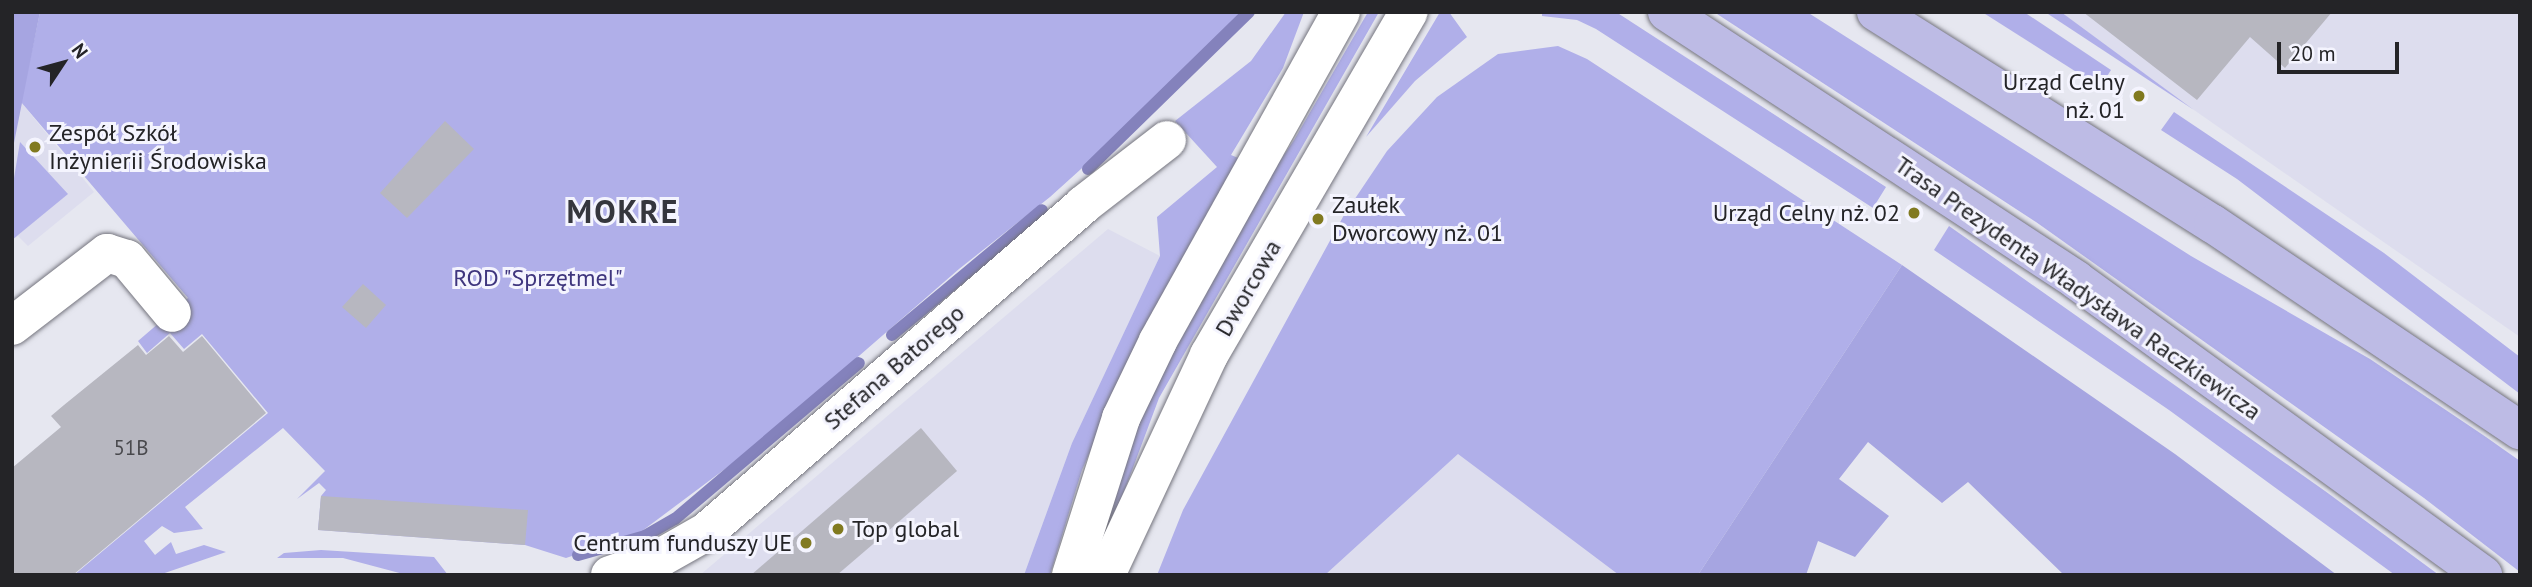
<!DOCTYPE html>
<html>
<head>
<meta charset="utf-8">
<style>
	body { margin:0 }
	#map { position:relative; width:2532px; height:587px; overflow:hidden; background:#e6e7f0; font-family:"PT Sans",sans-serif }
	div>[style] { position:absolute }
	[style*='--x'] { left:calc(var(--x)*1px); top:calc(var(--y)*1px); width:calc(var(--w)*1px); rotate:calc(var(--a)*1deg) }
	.built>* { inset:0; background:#dde }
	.green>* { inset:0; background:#b0afe9 }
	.forest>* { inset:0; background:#a6a5e1 }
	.stream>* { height:12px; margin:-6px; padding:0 6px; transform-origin:6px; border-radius:6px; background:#8482bc }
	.building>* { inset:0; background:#b7b7c0 }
	.roads { filter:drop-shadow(0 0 2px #75757e) drop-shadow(0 0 2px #75757e) }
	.minor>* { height:38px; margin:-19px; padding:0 19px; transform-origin:19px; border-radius:19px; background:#fff }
	.major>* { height:38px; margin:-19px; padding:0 19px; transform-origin:19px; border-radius:19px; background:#bdbbe5 }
	.dots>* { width:19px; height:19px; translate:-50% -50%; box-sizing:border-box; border:4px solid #f4f4fe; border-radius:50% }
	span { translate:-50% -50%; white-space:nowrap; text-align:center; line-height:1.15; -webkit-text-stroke:6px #f4f4fe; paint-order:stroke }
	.number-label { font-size:21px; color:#49494d }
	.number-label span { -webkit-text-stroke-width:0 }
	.poi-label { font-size:24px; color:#242427 }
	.right { translate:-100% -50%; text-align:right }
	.left { translate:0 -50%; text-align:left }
	.park-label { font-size:24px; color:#3f367e }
	.street-label { font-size:24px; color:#242427 }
	.district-label { font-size:32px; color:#35363d; font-weight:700; letter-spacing:2px }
	.frame { position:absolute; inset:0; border:14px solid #242427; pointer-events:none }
	.north { position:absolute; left:28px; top:28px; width:70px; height:70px; -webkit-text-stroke:5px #f4f4fe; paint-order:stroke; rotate:54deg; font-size:19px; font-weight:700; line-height:28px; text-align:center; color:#242427 }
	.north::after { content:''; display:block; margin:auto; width:24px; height:32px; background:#242427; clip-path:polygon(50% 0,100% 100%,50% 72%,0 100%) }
	.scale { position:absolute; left:2277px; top:42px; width:122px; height:32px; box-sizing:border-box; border:4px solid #242427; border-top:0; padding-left:9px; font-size:21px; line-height:24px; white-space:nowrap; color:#242427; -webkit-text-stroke:5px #f4f4fe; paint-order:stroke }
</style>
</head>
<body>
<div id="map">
	<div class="built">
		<div style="clip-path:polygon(2061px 12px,2520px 12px,2520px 337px,2194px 110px)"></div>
		<div style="clip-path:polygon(12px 91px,94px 192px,28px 246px,18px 236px,12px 240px)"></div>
		<div style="clip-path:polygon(1108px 229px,1160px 256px,1072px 443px,1024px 575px,700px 575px)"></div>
		<div style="clip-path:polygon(1458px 454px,1619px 575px,1325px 575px)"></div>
	</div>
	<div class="green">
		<div style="clip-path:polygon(40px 12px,1255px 12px,1050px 197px,959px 269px,753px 448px,638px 534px,566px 558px,525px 545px,318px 530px,321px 496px,326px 490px,319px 483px,297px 499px,325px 471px,283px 428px,185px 507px,203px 529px,174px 533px,162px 526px,144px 541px,155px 555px,171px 542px,176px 554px,204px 545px,226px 552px,159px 575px,74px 575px,268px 413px,202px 334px,184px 349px,170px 333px,147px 353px,138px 341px,188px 298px,21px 102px)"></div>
		<div style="clip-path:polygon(1286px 12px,1304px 12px,1283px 68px,1231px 155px,1243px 160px,1138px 343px,1082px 470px,1050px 575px,1024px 575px,1072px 443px,1160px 256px,1157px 217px,1217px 167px,1175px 121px,1251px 61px)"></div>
		<div style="clip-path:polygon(1368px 12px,1379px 12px,1159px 398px,1093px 575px,1100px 513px,1153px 384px,1247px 210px,1294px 140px)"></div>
		<div style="clip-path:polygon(1440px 12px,1449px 12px,1467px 37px,1415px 81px,1366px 137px)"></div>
		<div style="clip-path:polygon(1542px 12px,1616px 12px,1886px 187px,1873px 208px,1596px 29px,1577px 20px,1542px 16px)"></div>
		<div style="clip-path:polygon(1714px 12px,1807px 12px,2191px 256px,2370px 359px,2486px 437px,2520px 461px,2520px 572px,2424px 498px,2036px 222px)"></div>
		<div style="clip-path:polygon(1982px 12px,2024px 12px,2111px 70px,2100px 87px)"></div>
		<div style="clip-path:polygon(2045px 12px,2061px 12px,2194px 110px)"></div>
		<div style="clip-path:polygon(1558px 46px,1587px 59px,1902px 265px,1698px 575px,1619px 575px,1458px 454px,1325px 575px,1157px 575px,1183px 510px,1344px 215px,1387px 151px,1437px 97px,1498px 54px)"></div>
		<div style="clip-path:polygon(2174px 112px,2384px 253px,2520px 357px,2520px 394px,2237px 179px,2161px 130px)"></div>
		<div style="clip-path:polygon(20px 142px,68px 194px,12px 240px,12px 190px)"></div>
		<div style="clip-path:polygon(1949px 226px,2325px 491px,2439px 575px,2395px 575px,2169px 410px,1934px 250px)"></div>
		<div style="clip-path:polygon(321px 550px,434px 557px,448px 575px,407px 575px,343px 558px,277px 558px,284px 553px)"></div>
	</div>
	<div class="forest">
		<div style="clip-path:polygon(12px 12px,40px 12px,12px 153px)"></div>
		<div style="clip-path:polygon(1902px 265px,2175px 454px,2337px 575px,2064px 575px,1968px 482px,1942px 503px,1868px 442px,1839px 479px,1889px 516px,1855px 557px,1818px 541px,1806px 575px,1698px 575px)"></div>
	</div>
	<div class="stream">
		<div style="--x:1088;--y:169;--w:225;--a:-44.3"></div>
		<div style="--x:892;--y:335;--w:195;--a:-39.8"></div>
		<div style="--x:578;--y:555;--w:70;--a:-15.8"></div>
		<div style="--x:645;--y:536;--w:34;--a:-30"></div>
		<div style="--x:675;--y:519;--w:241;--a:-40.3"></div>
	</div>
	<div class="building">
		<div style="clip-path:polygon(2083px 12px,2332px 12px,2285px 68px,2250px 37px,2197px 100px)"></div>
		<div style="clip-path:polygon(445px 121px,474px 149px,407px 218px,380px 193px)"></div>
		<div style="clip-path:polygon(363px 284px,386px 305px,366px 328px,342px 307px)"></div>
		<div style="clip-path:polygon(169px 336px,183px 352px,202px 336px,266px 413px,73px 575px,12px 575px,12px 468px,61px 427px,51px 416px,64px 405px,138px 345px,146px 355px)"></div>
		<div style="clip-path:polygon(921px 428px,957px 471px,879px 539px,837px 575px,751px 575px)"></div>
		<div style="clip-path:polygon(321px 496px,528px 510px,525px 545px,318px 530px)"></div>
	</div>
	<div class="roads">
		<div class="minor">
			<div style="--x:12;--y:326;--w:120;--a:-37.5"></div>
			<div style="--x:107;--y:253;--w:21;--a:17"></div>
			<div style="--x:127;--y:259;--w:70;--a:50.2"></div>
			<div style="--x:610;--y:575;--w:53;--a:-18.8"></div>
			<div style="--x:660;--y:558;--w:53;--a:-29.5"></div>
			<div style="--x:706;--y:532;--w:499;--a:-40.9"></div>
			<div style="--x:1083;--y:205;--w:106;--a:-37.7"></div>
			<div style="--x:1071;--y:575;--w:165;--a:-72.3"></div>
			<div style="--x:1121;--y:418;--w:85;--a:-64.3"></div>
			<div style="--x:1158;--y:341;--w:376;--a:-60.9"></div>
			<div style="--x:1106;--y:575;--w:243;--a:-64.9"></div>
			<div style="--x:1209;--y:355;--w:397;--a:-59.8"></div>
		</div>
		<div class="major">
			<div style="--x:1667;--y:12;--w:489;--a:33.2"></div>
			<div style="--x:2076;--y:280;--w:503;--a:35.94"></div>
			<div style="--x:1876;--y:12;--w:398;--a:32.2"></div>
			<div style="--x:2213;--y:224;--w:370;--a:33.9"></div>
		</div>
	</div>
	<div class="dots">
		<div style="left:2139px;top:96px;background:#817a20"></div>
		<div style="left:35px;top:147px;background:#817a20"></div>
		<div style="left:1914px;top:213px;background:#817a20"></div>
		<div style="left:1318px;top:219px;background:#817a20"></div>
		<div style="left:838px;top:529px;background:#817a20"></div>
		<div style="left:806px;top:543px;background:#817a20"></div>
	</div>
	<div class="number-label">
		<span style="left:131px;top:448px">51B</span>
	</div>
	<div class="poi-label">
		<span class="right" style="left:2125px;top:96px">Urząd Celny<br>nż. 01</span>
		<span class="left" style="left:49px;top:147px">Zespół Szkół<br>Inżynierii Środowiska</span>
		<span class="left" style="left:1332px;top:219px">Zaułek<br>Dworcowy nż. 01</span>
		<span class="right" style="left:1900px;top:213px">Urząd Celny nż. 02</span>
		<span class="left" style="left:852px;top:529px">Top global</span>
		<span class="right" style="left:792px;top:543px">Centrum funduszy UE</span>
	</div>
	<div class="park-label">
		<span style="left:538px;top:278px">ROD "Sprzętmel"</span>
	</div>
	<div class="street-label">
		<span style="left:1248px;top:288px;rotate:-60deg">Dworcowa</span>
		<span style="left:2078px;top:288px;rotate:35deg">Trasa Prezydenta Władysława Raczkiewicza</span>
		<span style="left:894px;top:367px;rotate:-41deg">Stefana Batorego</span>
	</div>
	<div class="district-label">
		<span style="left:623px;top:211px">MOKRE</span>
	</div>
	<div class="frame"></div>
	<div class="north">N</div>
	<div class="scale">20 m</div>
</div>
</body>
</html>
